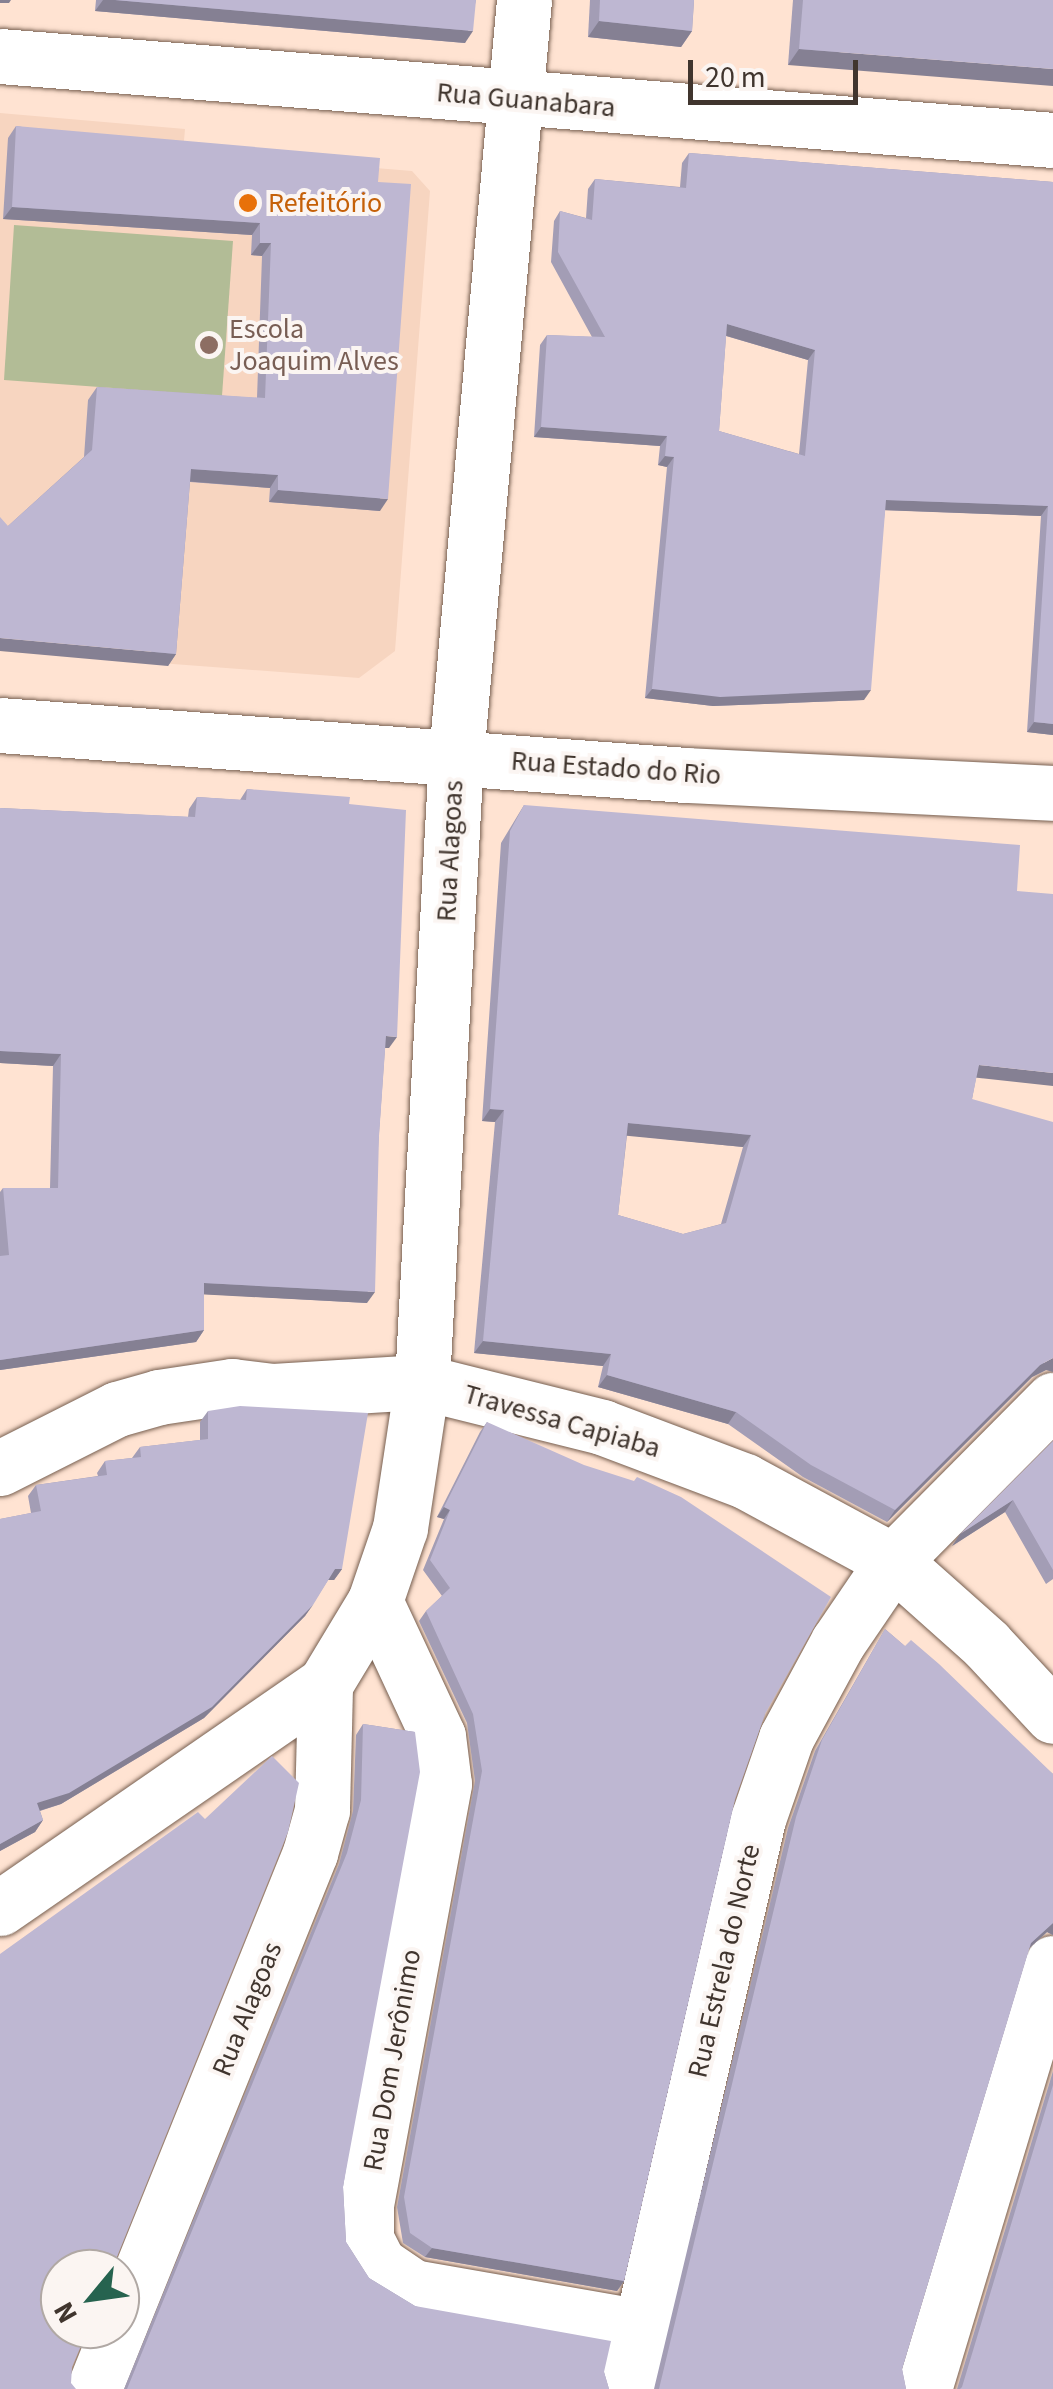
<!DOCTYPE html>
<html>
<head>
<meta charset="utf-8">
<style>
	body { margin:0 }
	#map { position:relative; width:1053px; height:2389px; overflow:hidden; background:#ffe3d2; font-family:"Source Sans 3",sans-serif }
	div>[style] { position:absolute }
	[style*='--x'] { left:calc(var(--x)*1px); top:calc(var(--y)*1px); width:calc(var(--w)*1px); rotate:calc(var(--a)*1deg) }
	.built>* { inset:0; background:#f7d5c0 }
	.green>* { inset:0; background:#b2bc96 }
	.roads { filter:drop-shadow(0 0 2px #765e4f) drop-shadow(0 0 2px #765e4f) }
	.minor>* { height:55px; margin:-27.5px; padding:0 27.5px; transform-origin:27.5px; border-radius:27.5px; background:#fff }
	.wall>* { inset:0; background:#a39db5 }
	.shaded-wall>* { inset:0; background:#858093 }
	.building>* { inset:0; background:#beb7d2 }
	.dots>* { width:28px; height:28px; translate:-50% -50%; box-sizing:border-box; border:5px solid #fbf5f2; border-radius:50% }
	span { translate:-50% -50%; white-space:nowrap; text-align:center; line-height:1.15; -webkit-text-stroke:8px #fbf5f2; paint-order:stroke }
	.street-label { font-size:28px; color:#40352e }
	.food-label { font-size:28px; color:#c56008 }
	.left { translate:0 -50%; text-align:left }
	.education-label { font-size:28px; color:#785e54 }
	.north { position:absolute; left:40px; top:2249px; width:100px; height:100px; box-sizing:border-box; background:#fbf5f2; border:2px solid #b0a8a4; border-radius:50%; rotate:241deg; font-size:28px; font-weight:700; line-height:40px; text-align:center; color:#40352e }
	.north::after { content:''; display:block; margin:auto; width:35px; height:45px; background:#26634f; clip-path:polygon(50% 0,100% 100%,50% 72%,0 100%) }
	.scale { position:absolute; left:688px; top:60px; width:170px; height:45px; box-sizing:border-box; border:5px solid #40352e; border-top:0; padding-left:12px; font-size:30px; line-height:35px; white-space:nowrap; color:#40352e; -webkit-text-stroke:8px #fbf5f2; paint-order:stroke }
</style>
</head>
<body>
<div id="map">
	<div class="built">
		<div style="clip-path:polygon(0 113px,185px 129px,183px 152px,412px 171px,430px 191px,395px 651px,359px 678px,0 651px)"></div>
	</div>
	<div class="green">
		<div style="clip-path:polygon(14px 225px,233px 241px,222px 396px,4px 380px)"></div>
	</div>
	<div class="roads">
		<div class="minor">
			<div style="--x:0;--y:56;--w:1056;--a:4.56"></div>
			<div style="--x:0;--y:725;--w:688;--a:4.17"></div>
			<div style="--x:686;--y:775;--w:367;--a:2.8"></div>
			<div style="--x:0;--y:1468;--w:131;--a:-26.8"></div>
			<div style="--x:117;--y:1409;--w:44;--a:-15.9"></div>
			<div style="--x:159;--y:1397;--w:74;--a:-8.6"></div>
			<div style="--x:232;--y:1386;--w:41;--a:7"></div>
			<div style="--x:273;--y:1391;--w:149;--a:-3.5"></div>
			<div style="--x:422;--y:1382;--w:186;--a:14"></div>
			<div style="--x:602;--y:1427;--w:153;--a:20.7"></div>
			<div style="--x:745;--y:1481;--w:168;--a:28.4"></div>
			<div style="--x:893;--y:1561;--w:125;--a:41.7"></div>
			<div style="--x:986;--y:1644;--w:98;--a:47.1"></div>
			<div style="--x:375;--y:1601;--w:149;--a:65"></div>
			<div style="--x:438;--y:1736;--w:48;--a:82.9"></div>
			<div style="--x:444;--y:1784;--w:427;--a:100.5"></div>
			<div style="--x:366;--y:2204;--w:35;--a:90"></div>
			<div style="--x:366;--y:2239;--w:28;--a:63"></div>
			<div style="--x:379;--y:2264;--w:41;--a:34.1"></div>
			<div style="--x:413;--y:2287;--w:227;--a:9.9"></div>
			<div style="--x:0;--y:1908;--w:395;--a:-34.6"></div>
			<div style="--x:325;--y:1684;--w:97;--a:-58.9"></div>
			<div style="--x:375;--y:1601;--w:77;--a:-71.1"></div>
			<div style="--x:400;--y:1528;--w:148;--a:-81.4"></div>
			<div style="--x:422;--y:1382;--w:627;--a:-86.89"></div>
			<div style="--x:456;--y:756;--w:759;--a:-84.86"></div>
			<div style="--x:120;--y:2324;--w:508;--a:-68.03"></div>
			<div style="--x:310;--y:1853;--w:45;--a:-74.4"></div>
			<div style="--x:322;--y:1810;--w:126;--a:-88.6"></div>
			<div style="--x:94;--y:2389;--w:65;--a:-68.2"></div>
			<div style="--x:627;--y:2389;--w:585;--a:-77.06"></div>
			<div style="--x:758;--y:1819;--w:86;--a:-70.9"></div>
			<div style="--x:786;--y:1738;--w:109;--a:-61.6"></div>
			<div style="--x:838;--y:1642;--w:98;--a:-55.8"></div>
			<div style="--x:893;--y:1561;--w:227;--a:-45.2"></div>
			<div style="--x:924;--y:2389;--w:445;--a:-73.2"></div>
		</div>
	</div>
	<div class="wall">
		<div style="clip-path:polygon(96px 0,476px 0,465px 43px,95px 11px)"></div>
		<div style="clip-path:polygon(590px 0,694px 0,692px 31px,681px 47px,588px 37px)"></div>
		<div style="clip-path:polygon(793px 0,1053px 0,788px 65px)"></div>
		<div style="clip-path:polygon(16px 126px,378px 182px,380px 511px,269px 502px,270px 488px,190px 482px,176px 654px,168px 666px,8px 526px,84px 457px,88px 400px,97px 387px,257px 398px,262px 256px,251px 255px,252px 235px,3px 219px,8px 138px)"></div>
		<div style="clip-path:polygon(evenodd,689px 153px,1053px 182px,1053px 735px,1027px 732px,1041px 516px,885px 510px,864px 700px,713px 706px,645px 698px,667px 467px,658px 465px,660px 446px,534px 437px,540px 345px,547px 335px,592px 337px,551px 262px,554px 221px,560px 211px,586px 218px,588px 189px,595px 179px,680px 187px,682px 163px,689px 153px,726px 336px,808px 360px,799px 454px,719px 431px,726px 336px)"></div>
		<div style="clip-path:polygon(247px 789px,349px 804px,389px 1048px,385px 1048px,367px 1303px,204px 1294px,204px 1330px,196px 1342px,0 1370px,0 1192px,3px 1188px,50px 1188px,53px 1066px,0 1063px,0 808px,188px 817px,189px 809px,197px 797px,240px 800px)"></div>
		<div style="clip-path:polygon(evenodd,524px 805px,976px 1078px,972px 1099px,1046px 1370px,1032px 1377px,887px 1522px,803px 1477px,728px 1424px,598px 1387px,603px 1366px,474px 1353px,495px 1122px,482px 1121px,501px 843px,524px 805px,627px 1135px,743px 1147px,721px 1224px,683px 1234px,618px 1215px,627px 1135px)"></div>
		<div style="clip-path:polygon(208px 1411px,342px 1569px,334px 1580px,328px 1580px,305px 1616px,204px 1718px,61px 1804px,40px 1811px,43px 1820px,35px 1832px,0 1851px,0 1519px,31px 1513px,28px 1496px,36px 1485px,98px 1476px,97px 1473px,105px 1461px,132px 1458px,140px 1447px,200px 1440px,200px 1422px)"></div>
		<div style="clip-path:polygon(487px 1422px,765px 1714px,735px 1799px,624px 2281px,617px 2291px,425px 2257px,403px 2243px,397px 2207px,475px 1781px,467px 1723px,419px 1621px,426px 1611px,442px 1596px,423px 1570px,444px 1519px,437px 1517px,480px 1432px)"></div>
		<div style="clip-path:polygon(1053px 1441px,1053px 1579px,1046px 1584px,1005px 1512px,952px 1546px)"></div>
		<div style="clip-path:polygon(885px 1629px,1053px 1774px,1053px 1935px,1047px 1932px,1029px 1948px,902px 2369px,906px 2389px,654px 2389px,788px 1828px,815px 1751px)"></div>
		<div style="clip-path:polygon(363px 1724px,415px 1732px,343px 2187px,346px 2242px,369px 2278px,415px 2306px,604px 2372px,609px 2389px,124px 2389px,339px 1864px,353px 1811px,356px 1735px)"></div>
		<div style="clip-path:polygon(1053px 2071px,1053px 2389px,957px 2389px)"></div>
	</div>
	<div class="shaded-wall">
		<div style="clip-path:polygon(0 0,11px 0,9px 3px,0 3px)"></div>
		<div style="clip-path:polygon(103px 0,115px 0,473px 31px,465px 43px,95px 11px)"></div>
		<div style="clip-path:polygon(599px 21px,692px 31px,681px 47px,588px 37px)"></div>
		<div style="clip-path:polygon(799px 49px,1053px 69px,1053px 86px,788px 65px)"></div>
		<div style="clip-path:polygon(12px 207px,260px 223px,252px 235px,3px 219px)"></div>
		<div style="clip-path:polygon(260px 243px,271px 243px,262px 256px,251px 255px)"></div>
		<div style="clip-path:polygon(727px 324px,815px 350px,808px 360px,720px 334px)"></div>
		<div style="clip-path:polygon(541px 427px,667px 436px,660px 446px,534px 437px)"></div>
		<div style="clip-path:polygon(665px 456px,674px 457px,667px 467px,658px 465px)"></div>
		<div style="clip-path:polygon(191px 469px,278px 475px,270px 488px,183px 481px)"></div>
		<div style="clip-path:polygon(278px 490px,388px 499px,380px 511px,269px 502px)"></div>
		<div style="clip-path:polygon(886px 500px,1048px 506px,1041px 516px,879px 510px)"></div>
		<div style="clip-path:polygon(0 638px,176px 654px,168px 666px,0 651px)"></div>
		<div style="clip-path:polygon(652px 689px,871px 690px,864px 700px,713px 706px,645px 698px)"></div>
		<div style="clip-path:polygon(1034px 722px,1053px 724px,1053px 735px,1027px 732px)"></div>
		<div style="clip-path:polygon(386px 1036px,397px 1037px,389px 1048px,378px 1048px)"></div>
		<div style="clip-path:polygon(0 1051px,61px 1054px,53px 1066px,0 1063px)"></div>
		<div style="clip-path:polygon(979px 1065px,1053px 1073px,1053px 1086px,970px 1077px)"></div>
		<div style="clip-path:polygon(490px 1109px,504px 1110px,495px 1122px,482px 1121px)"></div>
		<div style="clip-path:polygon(628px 1123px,751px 1135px,743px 1147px,619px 1135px)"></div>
		<div style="clip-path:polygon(204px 1283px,375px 1292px,367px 1303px,196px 1294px)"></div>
		<div style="clip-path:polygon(204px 1330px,196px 1342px,0 1370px,0 1360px)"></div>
		<div style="clip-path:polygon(483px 1341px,611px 1354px,603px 1366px,474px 1353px)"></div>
		<div style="clip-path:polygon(1053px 1358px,1053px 1372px,1046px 1370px,1032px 1377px,887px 1522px,895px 1510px,1040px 1365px)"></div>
		<div style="clip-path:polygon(607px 1375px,736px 1412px,728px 1424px,598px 1387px)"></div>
		<div style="clip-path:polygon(1013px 1500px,1005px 1512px,952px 1546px,960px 1534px)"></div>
		<div style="clip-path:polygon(444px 1507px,450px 1510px,444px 1519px,437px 1517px)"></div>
		<div style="clip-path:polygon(335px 1569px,342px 1569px,334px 1580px,327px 1580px)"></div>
		<div style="clip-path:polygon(313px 1605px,305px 1616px,204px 1718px,61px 1804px,29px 1814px,37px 1803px)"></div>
		<div style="clip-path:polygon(43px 1820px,35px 1832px,0 1851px,0 1844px)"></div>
		<div style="clip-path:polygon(1053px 1923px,1053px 1935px,1047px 1932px,1023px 1954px,1031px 1943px)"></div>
		<div style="clip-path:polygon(432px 2248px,624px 2281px,617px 2291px,425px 2257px)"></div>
	</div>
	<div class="building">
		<div style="clip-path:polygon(115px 0,476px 0,473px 31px)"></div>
		<div style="clip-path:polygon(600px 0,694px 0,692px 31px,599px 21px)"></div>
		<div style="clip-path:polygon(803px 0,1053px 0,1053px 69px,799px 49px)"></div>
		<div style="clip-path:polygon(16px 126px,380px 158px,378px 182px,411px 184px,388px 499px,278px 490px,278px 475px,191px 469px,176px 654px,0 638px,0 517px,8px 526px,92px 450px,97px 387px,265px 398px,271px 243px,260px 243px,260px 223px,12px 207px)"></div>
		<div style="clip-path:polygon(evenodd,689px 153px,1053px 182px,1053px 724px,1034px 722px,1048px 506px,886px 500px,871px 690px,720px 697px,652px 689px,674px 457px,665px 456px,667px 436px,541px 427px,547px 335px,605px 337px,558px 252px,560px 211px,592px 220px,595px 179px,686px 188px,689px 153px,727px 324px,815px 350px,805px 456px,719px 431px,727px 324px)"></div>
		<div style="clip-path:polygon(247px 789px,350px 797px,349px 804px,406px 810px,397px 1037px,386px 1036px,379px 1136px,375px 1292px,204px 1283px,204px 1330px,0 1360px,0 1256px,9px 1255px,3px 1188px,58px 1188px,61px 1054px,0 1051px,0 808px,195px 817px,197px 797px,246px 800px)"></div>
		<div style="clip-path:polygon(evenodd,524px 805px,1020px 845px,1017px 891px,1053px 894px,1053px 1073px,979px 1065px,972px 1099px,1053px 1122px,1053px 1358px,1040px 1365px,895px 1510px,811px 1465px,736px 1412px,607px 1375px,611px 1354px,483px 1341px,504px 1110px,490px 1109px,510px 831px,524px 805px,628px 1123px,751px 1135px,726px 1223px,683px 1234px,618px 1215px,628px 1123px)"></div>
		<div style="clip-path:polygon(240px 1406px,368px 1413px,342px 1569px,335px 1569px,313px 1605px,212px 1707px,69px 1793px,37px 1803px,43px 1820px,0 1844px,0 1519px,41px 1511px,36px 1485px,107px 1475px,105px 1461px,141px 1457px,140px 1447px,208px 1439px,208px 1411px)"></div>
		<div style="clip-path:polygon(487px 1422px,584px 1465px,634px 1481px,637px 1477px,681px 1497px,831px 1597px,765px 1714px,735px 1799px,624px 2281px,432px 2248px,410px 2233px,404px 2197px,482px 1771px,473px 1714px,426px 1611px,450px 1588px,430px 1560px,450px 1510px,444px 1507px)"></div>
		<div style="clip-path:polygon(1053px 1441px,1053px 1570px,1013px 1500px,960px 1534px)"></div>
		<div style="clip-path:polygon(885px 1629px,905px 1646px,911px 1640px,939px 1664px,1053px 1774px,1053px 1923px,1031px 1943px,902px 2369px,906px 2389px,659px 2389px,796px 1817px,822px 1740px)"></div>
		<div style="clip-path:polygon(363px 1724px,415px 1732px,420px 1772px,343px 2187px,346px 2242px,369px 2278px,415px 2306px,611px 2341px,604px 2372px,609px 2389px,127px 2389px,347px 1853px,361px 1800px)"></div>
		<div style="clip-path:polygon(272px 1756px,299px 1783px,288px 1832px,112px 2269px,60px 2269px,60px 2329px,88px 2329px,72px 2367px,71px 2383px,76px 2389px,0 2389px,0 1954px,198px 1812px,205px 1819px)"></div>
		<div style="clip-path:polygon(1053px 2085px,1053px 2389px,960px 2389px,962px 2387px)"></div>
	</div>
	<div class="dots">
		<div style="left:248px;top:203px;background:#e8710a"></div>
		<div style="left:209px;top:345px;background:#8d6e63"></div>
	</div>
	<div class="street-label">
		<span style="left:526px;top:100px;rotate:5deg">Rua Guanabara</span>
		<span style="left:616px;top:768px;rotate:4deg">Rua Estado do Rio</span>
		<span style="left:450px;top:851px;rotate:-87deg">Rua Alagoas</span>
		<span style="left:562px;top:1421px;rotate:16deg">Travessa Capiaba</span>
		<span style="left:724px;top:1961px;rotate:-77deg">Rua Estrela do Norte</span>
		<span style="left:247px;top:2009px;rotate:-68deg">Rua Alagoas</span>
		<span style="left:392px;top:2060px;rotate:-80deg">Rua Dom Jerônimo</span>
	</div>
	<div class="food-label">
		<span class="left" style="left:268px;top:203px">Refeitório</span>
	</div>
	<div class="education-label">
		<span class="left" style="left:229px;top:345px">Escola<br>Joaquim Alves</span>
	</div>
	<div class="north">N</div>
	<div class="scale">20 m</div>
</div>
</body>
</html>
